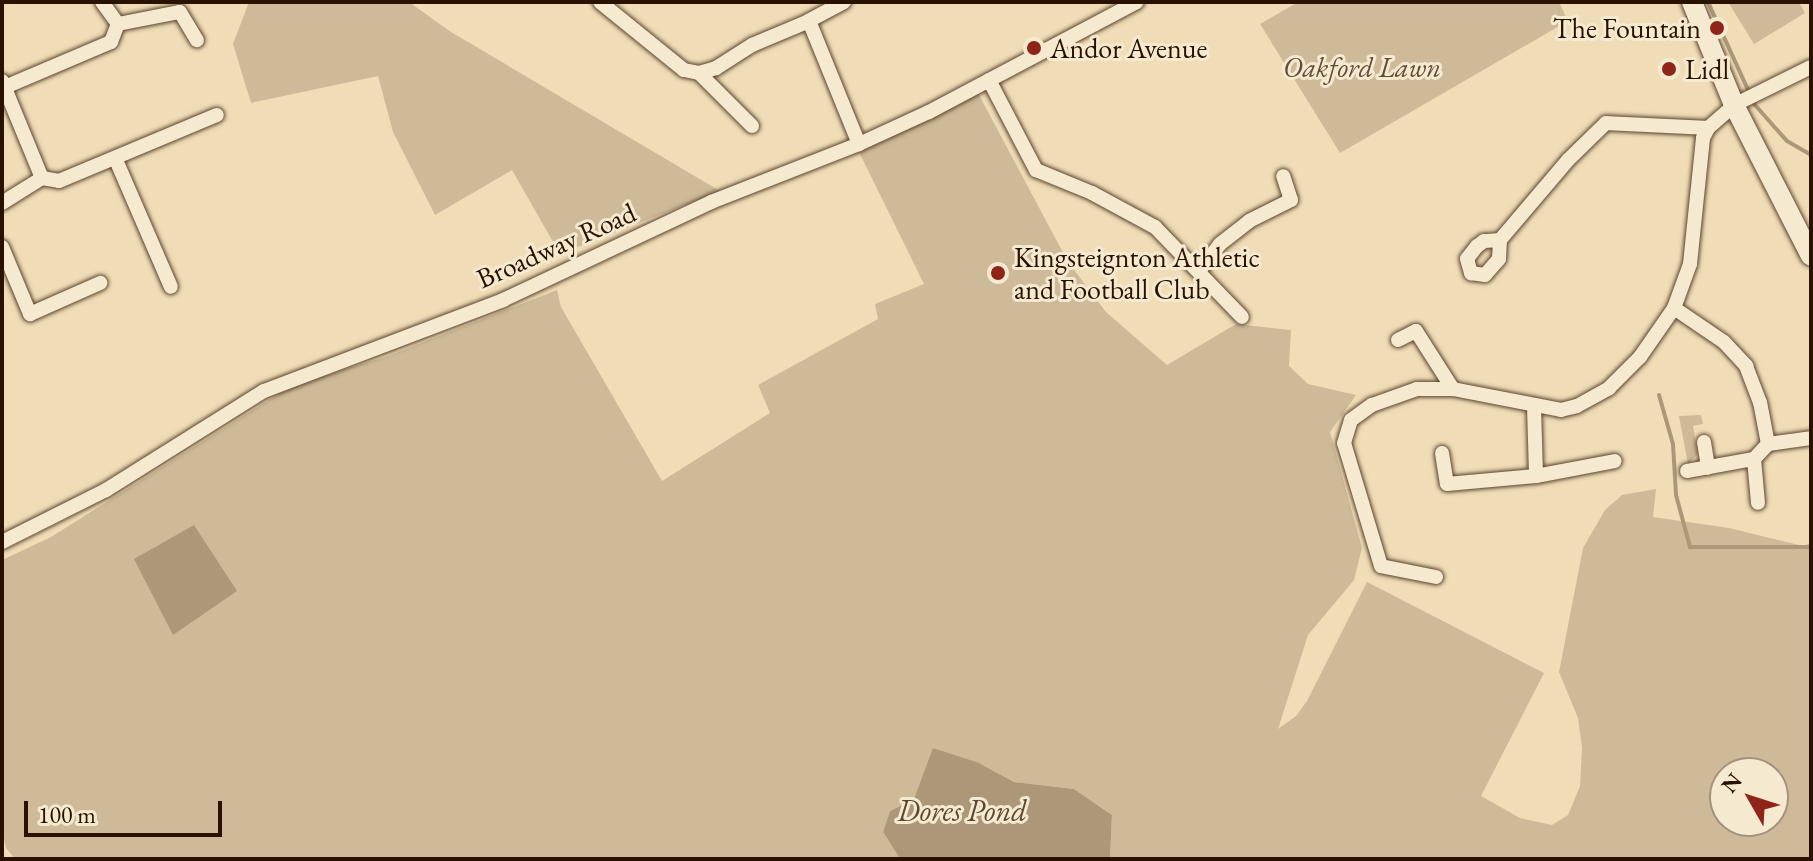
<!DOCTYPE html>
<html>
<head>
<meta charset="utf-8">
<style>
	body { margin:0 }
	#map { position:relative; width:1813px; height:861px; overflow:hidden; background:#f0ddb7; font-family:"EB Garamond",serif }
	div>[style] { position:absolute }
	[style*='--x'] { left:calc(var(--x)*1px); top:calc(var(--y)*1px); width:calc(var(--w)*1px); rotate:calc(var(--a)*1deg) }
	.green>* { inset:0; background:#ceba98 }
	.water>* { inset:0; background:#ac9879 }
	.stream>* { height:4px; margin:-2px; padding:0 2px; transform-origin:2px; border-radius:2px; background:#ac9879 }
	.roads { filter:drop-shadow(0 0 2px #5b442e) drop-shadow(0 0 2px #5b442e) }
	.street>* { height:14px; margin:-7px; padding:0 7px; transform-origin:7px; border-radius:7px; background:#f5e9d0 }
	.secondary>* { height:20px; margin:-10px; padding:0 10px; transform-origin:10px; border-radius:10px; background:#f5e9d0 }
	.dots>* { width:22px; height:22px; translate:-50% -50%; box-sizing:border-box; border:4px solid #f5e9d0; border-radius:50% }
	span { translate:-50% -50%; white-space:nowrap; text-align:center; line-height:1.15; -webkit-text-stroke:6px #f5e9d0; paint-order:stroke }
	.poi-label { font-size:28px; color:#291100 }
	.right { translate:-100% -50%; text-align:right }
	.left { translate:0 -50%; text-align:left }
	.park-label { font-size:28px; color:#634c35; font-style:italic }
	.street-label { font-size:28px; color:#291100 }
	.water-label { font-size:30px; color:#5d4730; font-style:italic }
	.frame { position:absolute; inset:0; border:4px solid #291100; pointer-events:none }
	.north { position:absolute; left:1709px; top:757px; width:80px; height:80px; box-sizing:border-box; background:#f5e9d0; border:2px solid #a3937d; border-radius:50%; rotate:309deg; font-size:22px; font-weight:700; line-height:32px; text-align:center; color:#291100 }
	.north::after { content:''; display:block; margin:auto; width:28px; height:36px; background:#8f2418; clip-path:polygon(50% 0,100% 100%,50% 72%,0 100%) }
	.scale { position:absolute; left:24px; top:801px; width:198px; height:36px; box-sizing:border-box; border:4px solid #291100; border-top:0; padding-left:10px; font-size:24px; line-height:28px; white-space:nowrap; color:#291100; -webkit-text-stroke:6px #f5e9d0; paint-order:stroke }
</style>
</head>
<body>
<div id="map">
	<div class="green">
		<div style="clip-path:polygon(249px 2px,409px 2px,451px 32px,720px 191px,560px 254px,512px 170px,435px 215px,393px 132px,378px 76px,251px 103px,233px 44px)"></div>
		<div style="clip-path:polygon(1298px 2px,1559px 2px,1568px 21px,1340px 153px,1260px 24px)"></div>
		<div style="clip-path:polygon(1728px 2px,1799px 2px,1805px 13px,1754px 44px)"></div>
		<div style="clip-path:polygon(evenodd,978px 93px,1068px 262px,1106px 312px,1167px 365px,1236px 324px,1291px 330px,1289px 366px,1308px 384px,1356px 395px,1330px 432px,1362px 548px,1354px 580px,1308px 635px,1278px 729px,1296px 716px,1307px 701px,1367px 582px,1544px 673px,1481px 796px,1520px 818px,1552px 825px,1568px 815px,1580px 786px,1582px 748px,1578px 718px,1559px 672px,1583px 548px,1605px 510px,1622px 495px,1656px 489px,1653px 517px,1729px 528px,1803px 546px,1811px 543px,1811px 859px,1110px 859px,1112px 815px,1074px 789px,1014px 782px,979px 763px,890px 811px,883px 832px,900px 859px,15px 859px,6px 848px,2px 829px,2px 560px,51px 537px,291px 386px,388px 356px,557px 290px,561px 307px,662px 481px,770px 413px,758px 385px,878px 319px,875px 304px,924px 284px,859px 152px,978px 93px,1725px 773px,1773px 773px,1773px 821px,1725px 821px,1725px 773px)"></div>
		<div style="clip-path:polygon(1701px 415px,1703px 424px,1693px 426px,1698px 454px,1688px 464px,1679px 416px)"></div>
	</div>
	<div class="water">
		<div style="clip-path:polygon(194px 525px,237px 591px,173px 635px,134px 559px)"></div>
		<div style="clip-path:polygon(933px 748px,979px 763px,1014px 782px,1074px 789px,1112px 815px,1110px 859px,900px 859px,883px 832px,890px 811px,914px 799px)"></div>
	</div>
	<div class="stream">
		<div style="--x:1708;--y:2;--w:113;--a:65.5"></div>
		<div style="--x:1755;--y:105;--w:48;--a:48.4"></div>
		<div style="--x:1787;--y:141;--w:28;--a:30"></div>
		<div style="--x:1659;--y:395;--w:51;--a:74.1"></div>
		<div style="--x:1673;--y:444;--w:51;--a:86.6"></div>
		<div style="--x:1676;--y:495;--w:54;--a:74.9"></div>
		<div style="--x:1690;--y:547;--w:121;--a:0"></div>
	</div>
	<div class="roads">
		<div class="street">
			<div style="--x:600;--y:2;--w:108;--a:39"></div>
			<div style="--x:684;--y:70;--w:15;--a:11"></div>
			<div style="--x:699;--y:73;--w:75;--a:45"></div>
			<div style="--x:844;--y:2;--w:40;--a:152"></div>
			<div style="--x:809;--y:21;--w:133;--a:67.9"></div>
			<div style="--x:118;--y:24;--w:63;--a:-11"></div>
			<div style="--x:180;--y:12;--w:33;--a:59"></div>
			<div style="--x:699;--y:73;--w:18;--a:-16"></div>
			<div style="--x:716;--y:68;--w:43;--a:-32.6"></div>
			<div style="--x:752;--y:45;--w:62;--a:-22.8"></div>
			<div style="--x:989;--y:80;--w:102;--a:62.4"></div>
			<div style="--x:1036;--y:170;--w:61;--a:22.3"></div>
			<div style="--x:1092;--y:193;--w:72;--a:28.4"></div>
			<div style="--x:1155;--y:227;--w:125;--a:46"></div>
			<div style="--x:2;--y:81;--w:105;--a:67.6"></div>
			<div style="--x:5;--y:87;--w:115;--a:-23"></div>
			<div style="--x:111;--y:42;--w:19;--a:-69"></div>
			<div style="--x:118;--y:24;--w:27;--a:-126"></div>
			<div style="--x:116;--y:160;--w:138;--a:66.6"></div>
			<div style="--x:2;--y:203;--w:47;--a:-32"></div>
			<div style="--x:42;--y:178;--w:17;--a:10"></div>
			<div style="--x:59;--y:181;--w:171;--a:-22.7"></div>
			<div style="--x:1500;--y:240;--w:16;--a:176"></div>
			<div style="--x:1484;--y:241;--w:9;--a:144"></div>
			<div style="--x:1477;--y:246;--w:16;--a:128"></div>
			<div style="--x:1467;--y:259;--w:15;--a:74"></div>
			<div style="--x:1471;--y:273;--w:14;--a:8"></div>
			<div style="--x:1485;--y:275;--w:21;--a:-49"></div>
			<div style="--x:1499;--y:259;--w:19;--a:-87"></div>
			<div style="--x:1500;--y:240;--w:105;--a:-49.6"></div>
			<div style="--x:1568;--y:160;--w:53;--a:-44.2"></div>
			<div style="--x:1606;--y:123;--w:102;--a:2.8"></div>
			<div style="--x:2;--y:247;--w:73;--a:67.3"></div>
			<div style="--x:30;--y:314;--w:77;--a:-23.9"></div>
			<div style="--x:1199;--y:271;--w:34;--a:-52"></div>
			<div style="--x:1220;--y:244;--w:37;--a:-38"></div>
			<div style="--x:1249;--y:221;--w:47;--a:-26.6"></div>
			<div style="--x:1291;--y:200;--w:25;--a:-108"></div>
			<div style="--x:1674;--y:308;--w:60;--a:34.2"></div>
			<div style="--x:1724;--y:342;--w:33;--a:47"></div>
			<div style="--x:1746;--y:366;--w:39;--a:69"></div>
			<div style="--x:1760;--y:402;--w:43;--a:79.2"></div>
			<div style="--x:1398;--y:340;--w:20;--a:-27"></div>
			<div style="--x:1416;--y:331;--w:69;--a:57.5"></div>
			<div style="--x:1534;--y:407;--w:69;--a:88.3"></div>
			<div style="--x:1704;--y:442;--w:26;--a:81"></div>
			<div style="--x:1442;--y:453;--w:31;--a:81"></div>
			<div style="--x:1447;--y:484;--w:89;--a:-5.1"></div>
			<div style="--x:1536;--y:476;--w:80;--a:-10.8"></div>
			<div style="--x:1754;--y:459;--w:44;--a:84.8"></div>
			<div style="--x:1687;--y:471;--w:68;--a:-10.2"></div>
			<div style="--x:1754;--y:459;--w:21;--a:-47"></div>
			<div style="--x:1768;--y:444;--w:43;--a:-7.9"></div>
			<div style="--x:2;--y:542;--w:116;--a:-26.6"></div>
			<div style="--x:106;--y:490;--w:186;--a:-32.1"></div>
			<div style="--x:264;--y:391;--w:256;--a:-20.8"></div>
			<div style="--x:503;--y:300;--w:230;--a:-25.2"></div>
			<div style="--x:711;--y:202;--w:159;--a:-21.4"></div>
			<div style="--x:859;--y:144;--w:77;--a:-24.6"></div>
			<div style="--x:929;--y:112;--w:235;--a:-27.9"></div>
			<div style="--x:1436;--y:577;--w:56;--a:-168.7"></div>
			<div style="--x:1381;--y:566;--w:128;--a:-106.7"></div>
			<div style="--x:1344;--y:443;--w:24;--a:-73"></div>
			<div style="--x:1351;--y:420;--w:26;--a:-36"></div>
			<div style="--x:1372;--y:405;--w:48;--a:-19.6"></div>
			<div style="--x:1417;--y:389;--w:36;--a:0"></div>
			<div style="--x:1453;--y:389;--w:110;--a:11"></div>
			<div style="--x:1561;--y:410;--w:16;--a:-14"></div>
			<div style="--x:1577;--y:406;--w:37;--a:-29"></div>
			<div style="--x:1609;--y:388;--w:44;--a:-45"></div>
			<div style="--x:1640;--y:357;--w:60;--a:-55.2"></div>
			<div style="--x:1674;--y:308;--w:47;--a:-70"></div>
			<div style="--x:1690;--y:264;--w:127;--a:-84.1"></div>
			<div style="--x:1703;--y:138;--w:11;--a:-63"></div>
			<div style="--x:1708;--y:128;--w:35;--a:-41"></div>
			<div style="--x:1734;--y:105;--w:86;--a:-26.3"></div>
		</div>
		<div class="secondary">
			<div style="--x:1692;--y:2;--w:111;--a:67.8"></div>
			<div style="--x:1734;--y:105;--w:169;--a:63"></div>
		</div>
	</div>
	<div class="dots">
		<div style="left:1717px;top:28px;background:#8f2418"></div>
		<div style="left:1034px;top:48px;background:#8f2418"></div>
		<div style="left:1669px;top:69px;background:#8f2418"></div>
		<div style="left:998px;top:273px;background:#8f2418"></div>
	</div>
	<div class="poi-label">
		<span class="right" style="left:1701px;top:28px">The Fountain</span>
		<span class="left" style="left:1050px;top:48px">Andor Avenue</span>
		<span class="left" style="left:1685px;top:69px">Lidl</span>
		<span class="left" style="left:1014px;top:273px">Kingsteignton Athletic<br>and Football Club</span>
	</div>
	<div class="park-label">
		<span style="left:1362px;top:67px">Oakford Lawn</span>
	</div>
	<div class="street-label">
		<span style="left:556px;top:245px;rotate:-24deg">Broadway Road</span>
	</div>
	<div class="water-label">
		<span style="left:962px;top:811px">Dores Pond</span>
	</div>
	<div class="frame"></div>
	<div class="north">N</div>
	<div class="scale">100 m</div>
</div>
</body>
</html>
